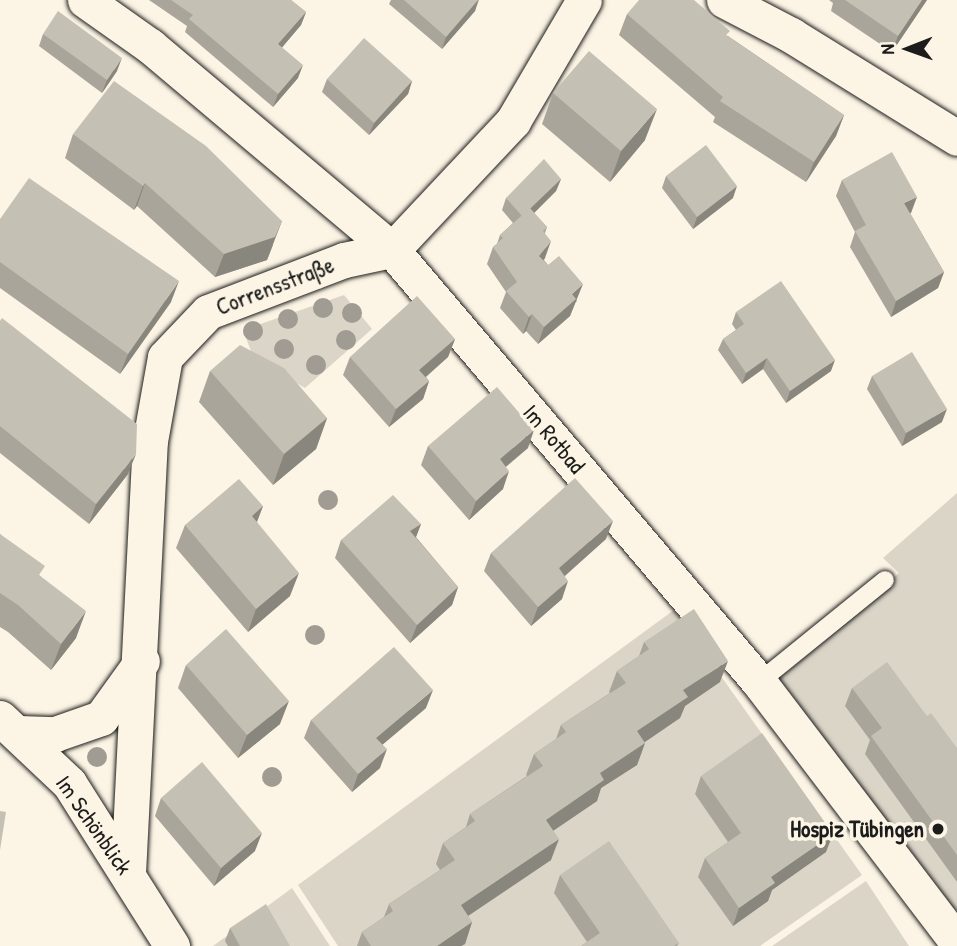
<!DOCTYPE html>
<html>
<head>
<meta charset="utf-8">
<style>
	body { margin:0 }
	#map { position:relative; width:957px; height:946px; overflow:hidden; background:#fcf5e5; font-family:"Patrick Hand",sans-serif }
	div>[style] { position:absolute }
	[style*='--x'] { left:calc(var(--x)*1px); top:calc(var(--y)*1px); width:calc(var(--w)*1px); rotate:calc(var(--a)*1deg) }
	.green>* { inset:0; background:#dbd5c8 }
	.roads { filter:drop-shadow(0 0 2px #1c1c1c) drop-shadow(0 0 2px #1c1c1c) }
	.lane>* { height:18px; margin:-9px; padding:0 9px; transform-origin:9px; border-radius:9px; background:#fcf5e5 }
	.street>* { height:35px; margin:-17.5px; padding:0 17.5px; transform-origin:17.5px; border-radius:17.5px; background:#fcf5e5 }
	.trees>* { width:20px; height:20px; margin:-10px; border-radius:50%; background:#a09c93 }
	.wall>* { inset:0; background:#a9a59a }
	.shaded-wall>* { inset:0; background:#89867d }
	.building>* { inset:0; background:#c4c0b3 }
	.dots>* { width:19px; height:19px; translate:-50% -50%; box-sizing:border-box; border:4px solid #fcf5e5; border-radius:50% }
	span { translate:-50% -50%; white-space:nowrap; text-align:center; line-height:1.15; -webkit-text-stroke:7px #fcf5e5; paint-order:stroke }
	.street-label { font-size:23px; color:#1c1c1c }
	.poi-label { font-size:23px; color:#1c1c1c; font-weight:700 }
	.right { translate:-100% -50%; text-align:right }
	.north { position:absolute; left:873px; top:14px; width:70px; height:70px; -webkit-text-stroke:5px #fcf5e5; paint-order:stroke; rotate:269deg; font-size:19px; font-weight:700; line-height:28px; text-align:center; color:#1c1c1c }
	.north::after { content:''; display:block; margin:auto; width:24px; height:32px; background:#1c1c1c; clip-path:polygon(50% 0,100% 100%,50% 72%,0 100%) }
</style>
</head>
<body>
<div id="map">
	<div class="green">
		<div style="clip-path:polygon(344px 295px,372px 329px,305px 388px,254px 359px,243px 330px)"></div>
		<div style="clip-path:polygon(957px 493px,957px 946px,760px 682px,899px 573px,883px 558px)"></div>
		<div style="clip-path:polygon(674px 610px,862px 875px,760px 946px,338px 946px,298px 885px)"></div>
		<div style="clip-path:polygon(866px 881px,909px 946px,772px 946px)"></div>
		<div style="clip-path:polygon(292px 888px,330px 946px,213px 946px)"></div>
	</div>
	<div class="roads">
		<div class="lane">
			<div style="--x:759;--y:682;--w:162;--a:-39"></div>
		</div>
		<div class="street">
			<div style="--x:85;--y:0;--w:80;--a:35.3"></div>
			<div style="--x:150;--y:46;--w:317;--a:40.1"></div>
			<div style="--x:392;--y:250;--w:567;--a:49.65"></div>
			<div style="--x:759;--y:682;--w:327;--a:52.7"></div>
			<div style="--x:724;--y:0;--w:76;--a:27.6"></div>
			<div style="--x:791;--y:35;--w:195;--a:31.8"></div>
			<div style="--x:0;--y:718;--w:95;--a:43.3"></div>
			<div style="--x:69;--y:783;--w:193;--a:57.7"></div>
			<div style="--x:19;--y:733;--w:36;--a:2"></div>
			<div style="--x:55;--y:734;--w:49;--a:-19.2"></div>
			<div style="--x:101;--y:718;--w:70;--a:-54.3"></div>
			<div style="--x:128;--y:873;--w:433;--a:-87.1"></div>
			<div style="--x:150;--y:441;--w:85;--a:-79.9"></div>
			<div style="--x:165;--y:357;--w:62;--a:-46.3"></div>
			<div style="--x:208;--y:312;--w:146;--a:-20.9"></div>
			<div style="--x:344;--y:260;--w:49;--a:-11.8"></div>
			<div style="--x:392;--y:250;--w:177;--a:-46.8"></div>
			<div style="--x:513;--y:121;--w:140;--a:-59.6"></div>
		</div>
	</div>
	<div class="trees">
		<div style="left:323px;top:308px"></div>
		<div style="left:352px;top:313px"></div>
		<div style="left:288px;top:319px"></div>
		<div style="left:253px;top:331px"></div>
		<div style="left:346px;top:340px"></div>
		<div style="left:284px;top:349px"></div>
		<div style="left:316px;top:365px"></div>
		<div style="left:328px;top:500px"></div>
		<div style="left:315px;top:635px"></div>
		<div style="left:97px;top:757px"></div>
		<div style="left:272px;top:777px"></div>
	</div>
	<div class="wall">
		<div style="clip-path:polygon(149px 0,291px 0,306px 12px,301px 25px,282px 47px,298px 78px,273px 107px,185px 32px,187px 26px)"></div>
		<div style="clip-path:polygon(391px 0,479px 0,475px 11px,442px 49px,389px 4px)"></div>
		<div style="clip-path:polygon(829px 0,927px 0,892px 52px,831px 11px,833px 3px)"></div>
		<div style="clip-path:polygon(627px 14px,728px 36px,844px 115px,836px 136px,806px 182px,713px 122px,715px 117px,619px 35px)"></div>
		<div style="clip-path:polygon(43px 34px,117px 71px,102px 93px,39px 46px)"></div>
		<div style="clip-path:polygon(327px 79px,412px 81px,408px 94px,369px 135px,322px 92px)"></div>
		<div style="clip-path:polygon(553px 93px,645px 140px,610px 182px,542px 124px)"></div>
		<div style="clip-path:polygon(73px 134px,273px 245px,267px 260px,215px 277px,137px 206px,134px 210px,65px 158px)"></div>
		<div style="clip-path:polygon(666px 176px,733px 198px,693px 229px,662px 188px)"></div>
		<div style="clip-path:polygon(561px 179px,556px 191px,534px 213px,547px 227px,545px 233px,545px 258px,544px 260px,577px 301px,575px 303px,570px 316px,538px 344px,526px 331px,523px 334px,500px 308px,506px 292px,487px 264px,493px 247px,497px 244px,500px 235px,513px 223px,502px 210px,506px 198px)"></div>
		<div style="clip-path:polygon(842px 180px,911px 213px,910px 213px,944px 272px,938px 288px,891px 317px,850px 247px,855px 232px,836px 196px)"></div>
		<div style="clip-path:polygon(0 219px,171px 302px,120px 374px,0 288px)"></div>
		<div style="clip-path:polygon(736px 312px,831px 371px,786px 403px,763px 369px,742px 384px,718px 350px,723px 339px,736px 330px,732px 324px)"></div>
		<div style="clip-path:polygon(0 321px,128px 474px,89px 524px,0 453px)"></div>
		<div style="clip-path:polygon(455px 339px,448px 357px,426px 377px,429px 381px,423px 399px,389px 427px,343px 375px,350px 357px)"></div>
		<div style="clip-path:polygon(210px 371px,327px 418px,316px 449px,273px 485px,199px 402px)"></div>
		<div style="clip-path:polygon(872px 376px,942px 422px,902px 446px,867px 389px)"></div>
		<div style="clip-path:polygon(428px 446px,528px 448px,506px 467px,503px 489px,469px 520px,421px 465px)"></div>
		<div style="clip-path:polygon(263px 506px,257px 522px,290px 596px,248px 632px,176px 548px,185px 525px)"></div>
		<div style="clip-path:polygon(421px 524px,416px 537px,458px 587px,452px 605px,410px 643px,335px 558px,341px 540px)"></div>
		<div style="clip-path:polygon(0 534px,41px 577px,76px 638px,51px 670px,8px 632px,0 627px)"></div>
		<div style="clip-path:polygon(606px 539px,565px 576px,562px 599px,531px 626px,484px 571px,491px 553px)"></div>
		<div style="clip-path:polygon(644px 642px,720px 682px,685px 706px,680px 718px,644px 742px,645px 743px,637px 765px,601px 788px,597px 801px,553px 831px,551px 860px,468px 916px,472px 922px,465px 944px,461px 946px,357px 946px,362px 932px,384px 917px,389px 904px,440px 870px,436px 864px,443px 843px,466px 827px,470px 814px,527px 776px,526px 775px,534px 754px,556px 739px,561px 725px,610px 693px,609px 692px,617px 671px,639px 656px)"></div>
		<div style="clip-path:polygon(186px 665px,280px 724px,238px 758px,178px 688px)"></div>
		<div style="clip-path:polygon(852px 688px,957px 748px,957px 882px,865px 754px,870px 740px,845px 706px)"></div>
		<div style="clip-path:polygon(426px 708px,382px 745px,380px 768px,352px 792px,304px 738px,311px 720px)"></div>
		<div style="clip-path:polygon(701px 776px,826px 852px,772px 890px,768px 901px,733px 926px,698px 877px,705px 858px,728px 842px,695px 794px)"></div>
		<div style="clip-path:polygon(161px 798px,255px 851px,214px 886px,155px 816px)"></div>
		<div style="clip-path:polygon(560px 875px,679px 943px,677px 946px,581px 946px,587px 942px,554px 893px)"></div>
		<div style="clip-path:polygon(230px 928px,290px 946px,228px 946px,225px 941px)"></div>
	</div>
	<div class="shaded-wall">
		<div style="clip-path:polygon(478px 0,475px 11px,442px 49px,446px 37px)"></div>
		<div style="clip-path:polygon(922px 0,927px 0,892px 52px,898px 36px)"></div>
		<div style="clip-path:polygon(306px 12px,301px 25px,274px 57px,278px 44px)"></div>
		<div style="clip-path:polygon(122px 58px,117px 71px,102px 93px,107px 80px)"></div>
		<div style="clip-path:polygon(303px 65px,298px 78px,273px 107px,278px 94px)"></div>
		<div style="clip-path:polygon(412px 81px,408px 94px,369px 135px,374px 123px)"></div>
		<div style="clip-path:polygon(657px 109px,645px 140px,610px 182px,621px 151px)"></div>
		<div style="clip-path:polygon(844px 115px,836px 136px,806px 182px,814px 162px)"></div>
		<div style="clip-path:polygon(561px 179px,556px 191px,518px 229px,523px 216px)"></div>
		<div style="clip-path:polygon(145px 183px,137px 206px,134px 210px,143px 186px)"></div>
		<div style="clip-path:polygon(737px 186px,733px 198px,693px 229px,697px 217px)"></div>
		<div style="clip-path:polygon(917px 197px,911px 213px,898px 219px,904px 203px)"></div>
		<div style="clip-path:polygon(282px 221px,267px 260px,215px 277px,224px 254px)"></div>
		<div style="clip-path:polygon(551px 241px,545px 258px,533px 273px,539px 256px)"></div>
		<div style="clip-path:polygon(944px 272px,938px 288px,891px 317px,896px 301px)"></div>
		<div style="clip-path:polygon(179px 281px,171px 302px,120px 374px,128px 354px)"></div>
		<div style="clip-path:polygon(583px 284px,570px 316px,538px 344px,544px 327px,572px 294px)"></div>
		<div style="clip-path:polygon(532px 314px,526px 331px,523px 334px,529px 317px)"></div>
		<div style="clip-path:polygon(455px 339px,448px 357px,413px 388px,419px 370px)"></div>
		<div style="clip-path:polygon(767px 358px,763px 369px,742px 384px,746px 373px)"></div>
		<div style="clip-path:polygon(835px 360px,831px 371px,786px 403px,790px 391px)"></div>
		<div style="clip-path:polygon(429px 381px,423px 399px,389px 427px,396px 409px)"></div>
		<div style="clip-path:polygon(947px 409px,942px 422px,902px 446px,906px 433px)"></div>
		<div style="clip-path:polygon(327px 418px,316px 449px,273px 485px,284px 454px)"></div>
		<div style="clip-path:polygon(534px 430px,528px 448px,493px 477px,500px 459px)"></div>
		<div style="clip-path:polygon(136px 454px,128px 474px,89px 524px,96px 504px)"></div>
		<div style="clip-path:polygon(509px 471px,503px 489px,469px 520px,476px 501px)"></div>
		<div style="clip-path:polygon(263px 506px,254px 529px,252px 516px)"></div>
		<div style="clip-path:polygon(613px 521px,606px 539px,552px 587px,559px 568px)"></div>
		<div style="clip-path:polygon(421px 524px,414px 542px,410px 531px)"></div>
		<div style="clip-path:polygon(299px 573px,290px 596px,248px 632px,256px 609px)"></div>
		<div style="clip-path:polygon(568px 581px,562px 599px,531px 626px,538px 607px)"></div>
		<div style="clip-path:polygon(458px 587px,452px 605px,410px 643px,417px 625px)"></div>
		<div style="clip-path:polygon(86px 611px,76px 638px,51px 670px,61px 644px)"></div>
		<div style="clip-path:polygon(728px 661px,720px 682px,685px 706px,680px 718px,629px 753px,637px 731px,683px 690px)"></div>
		<div style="clip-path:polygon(433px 690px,426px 708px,369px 756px,376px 738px)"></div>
		<div style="clip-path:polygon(289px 701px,280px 724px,238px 758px,247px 735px)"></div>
		<div style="clip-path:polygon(645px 743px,637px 765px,601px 788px,597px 801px,538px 841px,546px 820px,600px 773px)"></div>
		<div style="clip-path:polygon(387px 749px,380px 768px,352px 792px,358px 774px)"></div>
		<div style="clip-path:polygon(262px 833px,255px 851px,214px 886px,221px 868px)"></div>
		<div style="clip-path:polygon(833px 834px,826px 852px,772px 890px,768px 901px,733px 926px,739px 908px,771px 877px)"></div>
		<div style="clip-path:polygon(559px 839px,551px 860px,453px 926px,461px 905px)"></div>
		<div style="clip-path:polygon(472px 922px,465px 944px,461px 946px,437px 946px)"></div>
	</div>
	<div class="building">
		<div style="clip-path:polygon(171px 0,291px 0,306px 12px,278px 44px,303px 65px,278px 94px,189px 19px,193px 15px)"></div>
		<div style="clip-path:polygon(404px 0,478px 0,446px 37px)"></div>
		<div style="clip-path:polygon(639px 0,694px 0,730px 31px,726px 35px,844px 115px,814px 162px,720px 101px,723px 97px,627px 14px)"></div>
		<div style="clip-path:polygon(845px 0,922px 0,898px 36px)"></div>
		<div style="clip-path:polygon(58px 11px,122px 58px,107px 80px,43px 34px)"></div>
		<div style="clip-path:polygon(364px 38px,412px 81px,374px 123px,327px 79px)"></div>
		<div style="clip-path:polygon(589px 51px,657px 109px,621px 151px,553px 93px)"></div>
		<div style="clip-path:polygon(114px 81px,206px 146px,282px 221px,275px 237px,224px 254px,145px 183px,143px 186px,73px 134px)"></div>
		<div style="clip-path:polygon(706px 145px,737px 186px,697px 217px,666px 176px)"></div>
		<div style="clip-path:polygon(892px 152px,917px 197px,904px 203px,944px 272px,896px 301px,855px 231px,866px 225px,842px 180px)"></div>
		<div style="clip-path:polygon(544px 159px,561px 179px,522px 216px,506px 198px)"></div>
		<div style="clip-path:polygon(29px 178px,179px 281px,128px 354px,0 262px,0 219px)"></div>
		<div style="clip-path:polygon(530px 208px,547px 227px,543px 231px,551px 241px,539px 256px,548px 265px,559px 256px,583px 284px,572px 294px,576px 299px,544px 327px,532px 314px,529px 317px,506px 291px,517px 282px,493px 247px,503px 238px,500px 235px)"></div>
		<div style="clip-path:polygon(781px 281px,835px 360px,790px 391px,767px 358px,746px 373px,723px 339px,744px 324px,736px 312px)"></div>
		<div style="clip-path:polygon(417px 296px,455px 339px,419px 370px,429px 381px,396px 409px,350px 357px)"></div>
		<div style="clip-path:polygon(2px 318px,137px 424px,136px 454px,96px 504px,0 426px,0 321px)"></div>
		<div style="clip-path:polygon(240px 345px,284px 368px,327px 418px,284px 454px,210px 371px)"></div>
		<div style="clip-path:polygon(912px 352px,947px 409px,906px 433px,872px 376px)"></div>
		<div style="clip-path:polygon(497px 387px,534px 430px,500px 459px,509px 471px,476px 501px,428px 446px)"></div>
		<div style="clip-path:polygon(575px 478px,613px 521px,559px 568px,568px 581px,538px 607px,491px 553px)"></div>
		<div style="clip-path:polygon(239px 479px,263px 506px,252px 516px,299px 573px,256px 609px,185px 525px)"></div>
		<div style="clip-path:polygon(393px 495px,421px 524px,410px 531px,458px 587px,417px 625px,341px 540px)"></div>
		<div style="clip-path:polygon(0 534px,45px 566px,39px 575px,86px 611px,61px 644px,18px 605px,0 593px)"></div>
		<div style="clip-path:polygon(694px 609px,728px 661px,683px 690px,688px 697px,637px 731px,645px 743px,600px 773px,604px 780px,546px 820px,559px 839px,461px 905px,472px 922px,437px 946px,371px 946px,362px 932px,393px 911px,389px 904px,455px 860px,443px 843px,475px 821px,470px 814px,543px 766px,534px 754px,566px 732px,561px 725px,626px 683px,617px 671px,649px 649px,644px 642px)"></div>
		<div style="clip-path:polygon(226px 629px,289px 701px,247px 735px,186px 665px)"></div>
		<div style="clip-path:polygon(394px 647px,433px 690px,376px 738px,387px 749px,358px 774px,311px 720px)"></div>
		<div style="clip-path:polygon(887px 662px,927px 716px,931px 713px,957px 748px,957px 855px,871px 736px,882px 728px,852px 688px)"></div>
		<div style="clip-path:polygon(762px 733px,833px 834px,771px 877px,775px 883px,739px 908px,705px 858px,741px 833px,701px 776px)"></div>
		<div style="clip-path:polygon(202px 762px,262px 833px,221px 868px,161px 798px)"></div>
		<div style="clip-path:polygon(0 811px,6px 812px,0 850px)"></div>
		<div style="clip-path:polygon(609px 841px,679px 943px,674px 946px,581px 946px,600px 933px,560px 875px)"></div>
		<div style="clip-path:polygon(266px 904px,290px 946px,240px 946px,230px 928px)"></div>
	</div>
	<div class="dots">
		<div style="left:938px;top:829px;background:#1c1c1c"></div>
	</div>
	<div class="street-label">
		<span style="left:275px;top:286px;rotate:-21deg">Corrensstraße</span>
		<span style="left:554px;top:439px;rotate:50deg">Im Rotbad</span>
		<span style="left:94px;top:825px;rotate:55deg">Im Schönblick</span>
	</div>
	<div class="poi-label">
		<span class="right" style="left:924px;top:829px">Hospiz Tübingen</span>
	</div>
	<div class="north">N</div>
</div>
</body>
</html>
